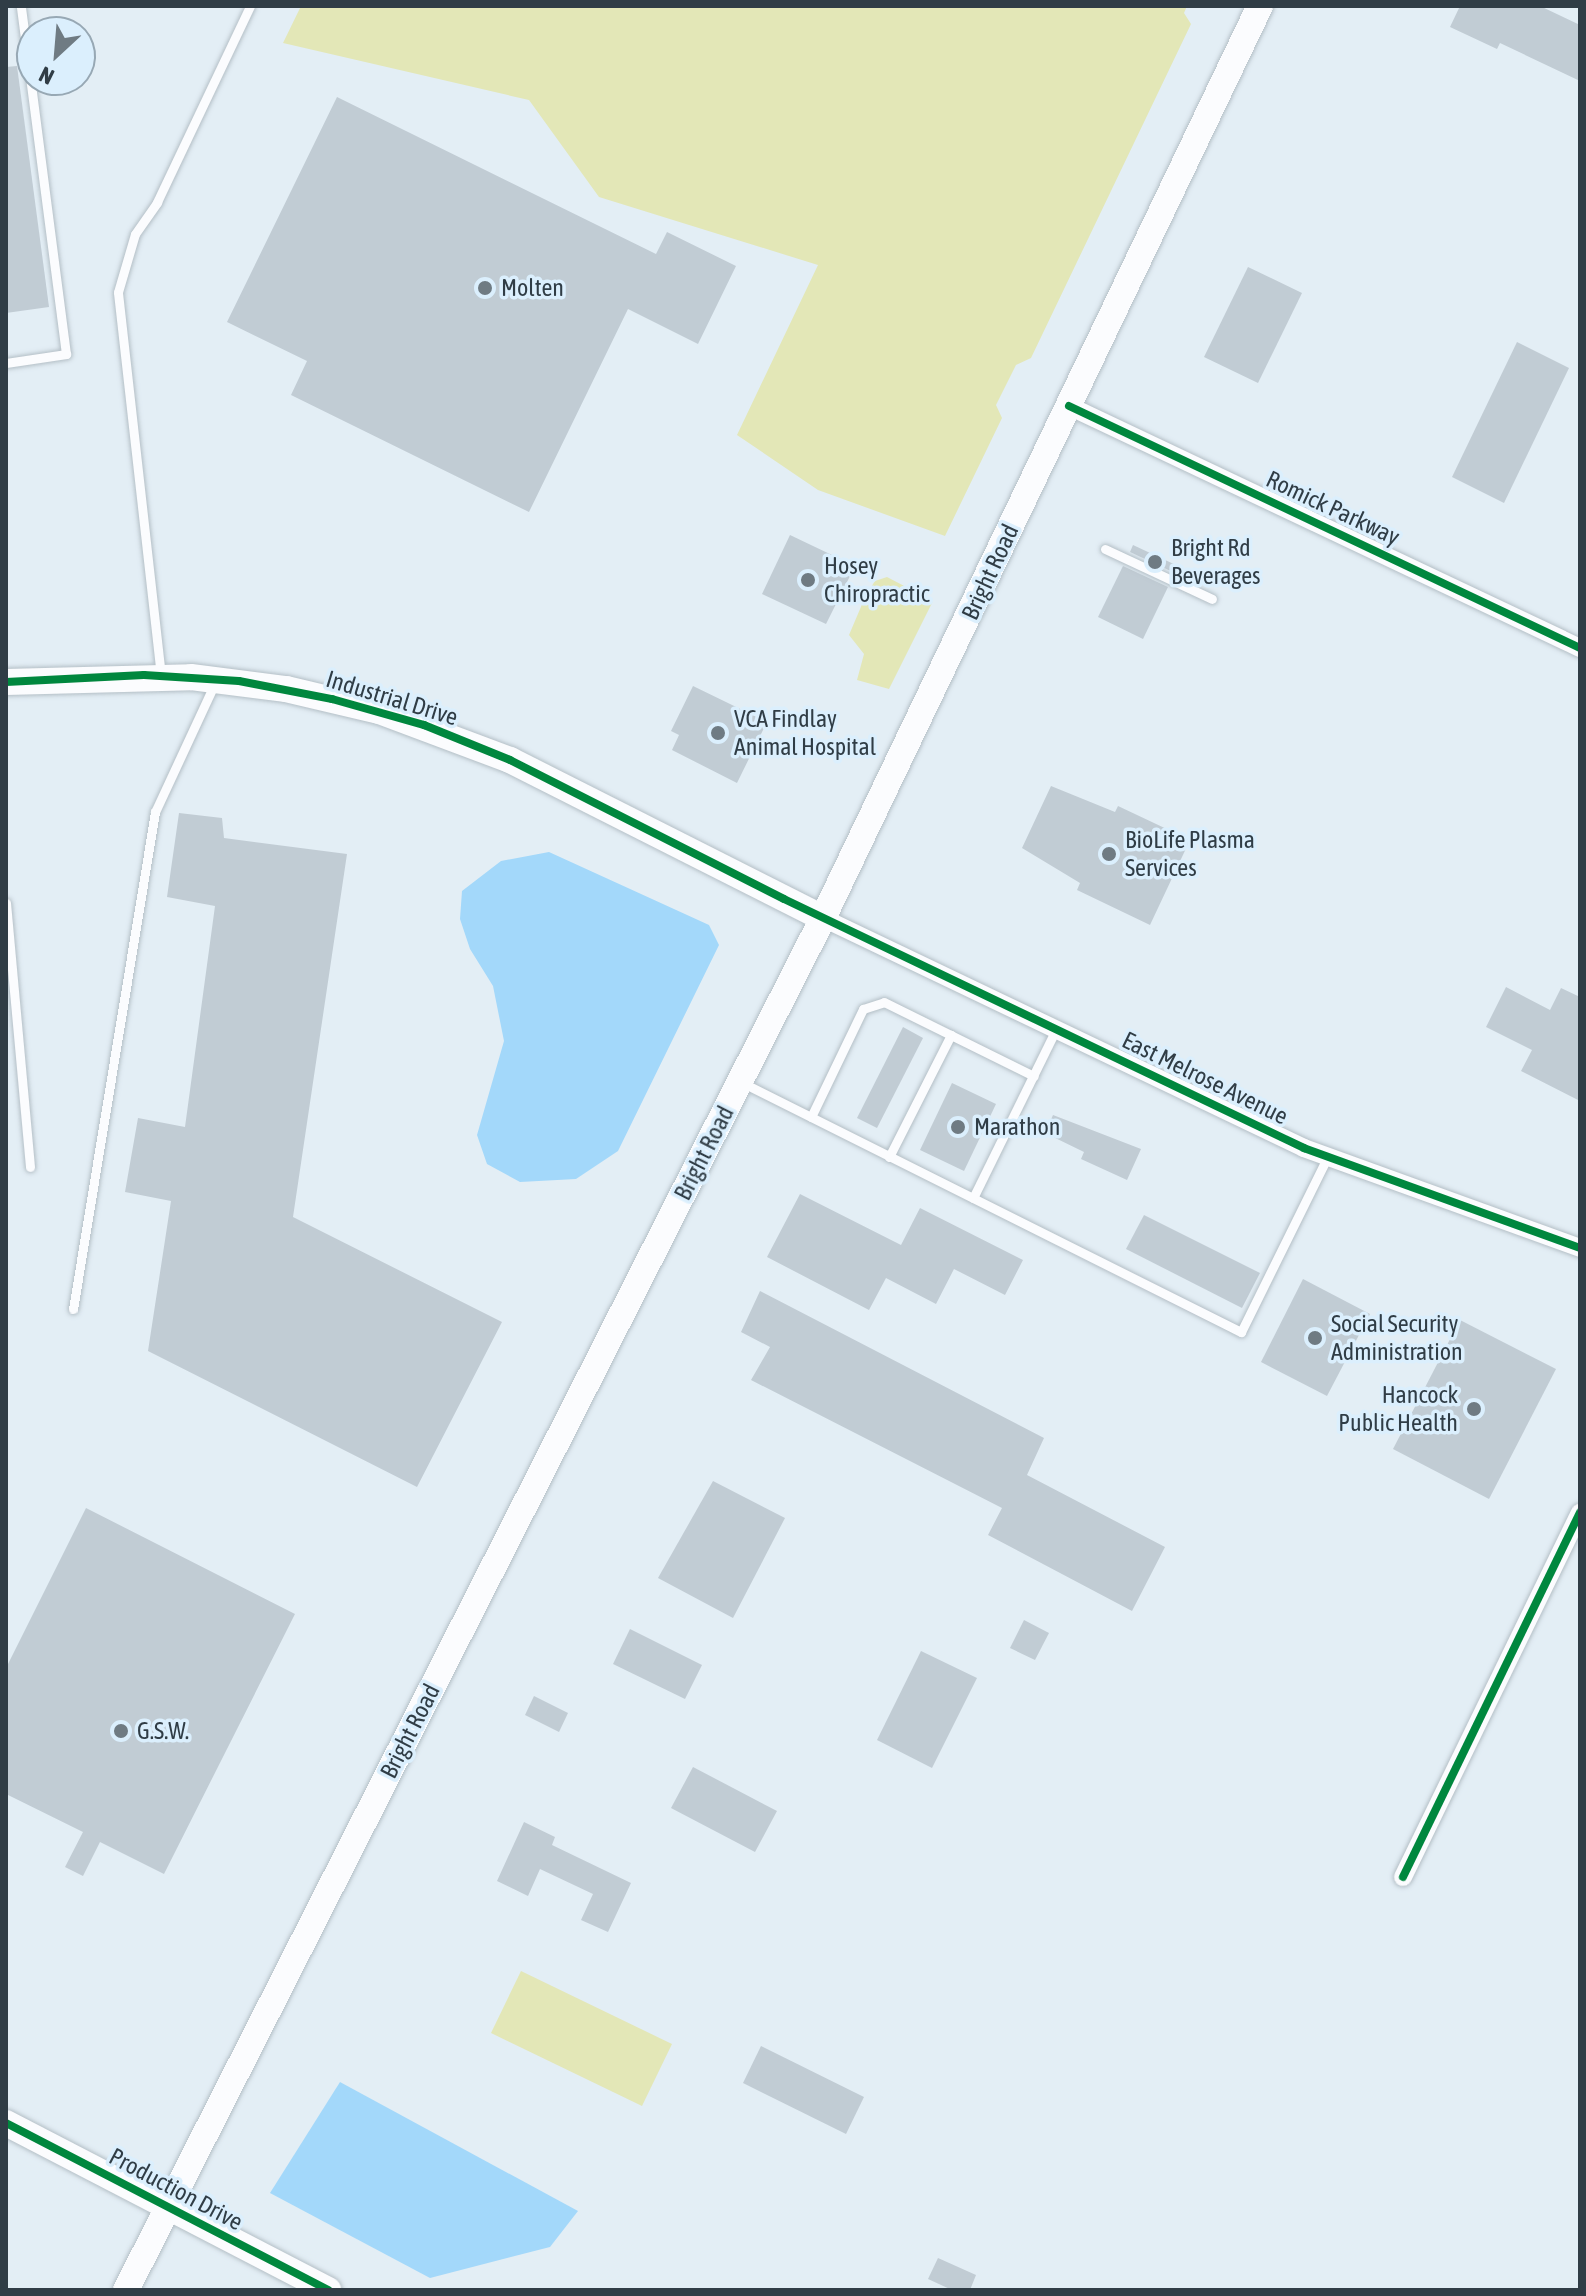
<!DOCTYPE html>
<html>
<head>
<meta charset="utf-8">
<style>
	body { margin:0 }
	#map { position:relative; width:1586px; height:2296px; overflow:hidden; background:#e3eef5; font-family:"Asap Condensed",sans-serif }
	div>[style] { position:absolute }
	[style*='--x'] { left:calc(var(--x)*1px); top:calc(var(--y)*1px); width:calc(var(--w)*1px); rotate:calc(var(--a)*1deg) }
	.green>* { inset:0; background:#e3e7b7 }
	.water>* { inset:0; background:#a3d8fa }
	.building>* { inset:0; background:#c1ccd4 }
	.roads { filter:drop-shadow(0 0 2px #b4bfc6) drop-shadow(0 0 2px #b4bfc6) }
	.lane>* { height:9px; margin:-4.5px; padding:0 4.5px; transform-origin:4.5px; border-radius:4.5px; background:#fbfcfe }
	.street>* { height:18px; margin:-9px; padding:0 9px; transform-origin:9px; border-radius:9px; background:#fbfcfe }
	.secondary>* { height:26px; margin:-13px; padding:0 13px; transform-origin:13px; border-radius:13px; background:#fbfcfe }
	.cycleway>* { height:8px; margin:-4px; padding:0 4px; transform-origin:4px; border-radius:4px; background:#00873e }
	.dots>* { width:22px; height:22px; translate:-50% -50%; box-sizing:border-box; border:4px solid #dbeffd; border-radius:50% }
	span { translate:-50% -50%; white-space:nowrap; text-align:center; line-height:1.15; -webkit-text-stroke:7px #dbeffd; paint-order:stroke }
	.poi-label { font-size:24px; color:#303d46 }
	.left { translate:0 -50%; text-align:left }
	.right { translate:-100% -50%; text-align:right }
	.street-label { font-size:24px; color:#303d46 }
	.frame { position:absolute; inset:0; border:8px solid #303d46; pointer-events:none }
	.north { position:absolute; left:16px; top:16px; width:80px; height:80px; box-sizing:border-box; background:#dbeffd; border:2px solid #97a8b4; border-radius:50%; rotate:206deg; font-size:22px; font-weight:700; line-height:32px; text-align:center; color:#303d46 }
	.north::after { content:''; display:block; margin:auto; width:28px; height:36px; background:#6f7b83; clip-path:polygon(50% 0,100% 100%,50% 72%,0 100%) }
</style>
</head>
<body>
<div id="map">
	<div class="green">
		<div style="clip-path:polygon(301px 6px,1187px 6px,1184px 13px,1191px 24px,1031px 358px,1016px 365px,996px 405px,1002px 418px,945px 536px,818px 490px,737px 435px,818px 265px,599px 197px,529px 100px,283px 43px)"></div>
		<div style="clip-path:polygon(887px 577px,933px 601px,889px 689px,857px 680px,864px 654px,849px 635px,866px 595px,875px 581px)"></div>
		<div style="clip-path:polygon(521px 1971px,672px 2044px,642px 2106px,491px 2033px)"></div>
	</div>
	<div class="water">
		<div style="clip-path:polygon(549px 852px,709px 925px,719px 945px,618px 1151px,576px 1179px,520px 1182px,487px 1164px,477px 1135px,504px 1041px,493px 986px,470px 949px,460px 919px,462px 891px,501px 861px)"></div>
		<div style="clip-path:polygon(340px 2082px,578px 2211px,550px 2247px,430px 2278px,270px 2193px)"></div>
	</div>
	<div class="building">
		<div style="clip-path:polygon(1460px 6px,1540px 6px,1580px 25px,1580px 81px,1500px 43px,1497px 49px,1450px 27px)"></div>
		<div style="clip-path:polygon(17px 66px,49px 307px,6px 313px,6px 67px)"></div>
		<div style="clip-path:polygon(337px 97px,656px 254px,667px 232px,736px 266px,698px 344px,628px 309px,529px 512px,291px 395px,307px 361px,227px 322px)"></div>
		<div style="clip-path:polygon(1248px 267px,1302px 293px,1258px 383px,1204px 357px)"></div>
		<div style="clip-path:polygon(1517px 342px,1569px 368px,1504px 503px,1452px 477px)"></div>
		<div style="clip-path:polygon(790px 535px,855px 566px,826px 624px,762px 594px)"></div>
		<div style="clip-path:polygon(1133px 545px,1178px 566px,1175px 573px,1130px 552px)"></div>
		<div style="clip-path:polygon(1123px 566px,1168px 587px,1143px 639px,1098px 617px)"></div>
		<div style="clip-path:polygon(693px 686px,767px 722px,737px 783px,672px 750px,679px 735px,671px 731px)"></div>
		<div style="clip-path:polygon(1051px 786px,1115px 812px,1118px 806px,1190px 840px,1150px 925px,1077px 890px,1080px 883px,1022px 848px)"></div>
		<div style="clip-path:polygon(179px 813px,222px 818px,224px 838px,347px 854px,293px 1217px,502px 1322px,417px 1487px,148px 1351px,171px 1201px,125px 1192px,138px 1118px,185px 1127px,215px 906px,167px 897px)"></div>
		<div style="clip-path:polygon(1506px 987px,1550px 1010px,1561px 988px,1580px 997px,1580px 1101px,1521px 1071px,1532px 1050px,1486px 1027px)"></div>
		<div style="clip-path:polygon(903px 1027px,923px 1038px,877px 1128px,857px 1118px)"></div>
		<div style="clip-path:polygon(952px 1083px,996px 1104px,964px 1171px,920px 1150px)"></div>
		<div style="clip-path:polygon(1053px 1115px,1141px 1149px,1127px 1180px,1081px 1159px,1084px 1152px,1045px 1133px)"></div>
		<div style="clip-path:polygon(800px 1194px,901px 1245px,920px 1208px,1023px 1260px,1005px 1295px,954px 1269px,936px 1304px,886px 1278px,869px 1310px,767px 1257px)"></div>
		<div style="clip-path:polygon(1144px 1215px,1260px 1273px,1242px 1308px,1126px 1249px)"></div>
		<div style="clip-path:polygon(1303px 1279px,1370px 1314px,1327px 1396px,1261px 1362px)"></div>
		<div style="clip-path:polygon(760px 1291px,1044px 1438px,1027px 1475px,1165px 1547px,1132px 1611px,988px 1535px,1002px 1508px,751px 1380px,770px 1347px,741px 1332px)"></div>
		<div style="clip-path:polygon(1460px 1320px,1556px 1369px,1489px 1499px,1393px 1449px)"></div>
		<div style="clip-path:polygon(713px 1481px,785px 1518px,733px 1618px,658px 1578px)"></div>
		<div style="clip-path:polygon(86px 1508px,295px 1614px,164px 1874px,100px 1842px,83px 1876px,65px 1867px,83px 1832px,6px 1794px,6px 1668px)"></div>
		<div style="clip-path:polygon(1024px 1620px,1049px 1633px,1035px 1660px,1010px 1648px)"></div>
		<div style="clip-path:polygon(630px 1629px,702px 1665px,685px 1699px,613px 1664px)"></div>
		<div style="clip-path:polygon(921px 1651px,977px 1678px,932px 1768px,877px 1740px)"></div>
		<div style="clip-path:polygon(534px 1696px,568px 1713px,559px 1732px,525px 1715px)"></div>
		<div style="clip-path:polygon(693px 1767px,777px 1811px,755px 1852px,671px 1808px)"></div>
		<div style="clip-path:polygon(524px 1822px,555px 1837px,552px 1845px,631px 1883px,608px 1932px,581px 1920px,593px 1894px,540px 1869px,528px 1896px,497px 1881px)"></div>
		<div style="clip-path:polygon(761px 2046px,864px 2097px,846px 2134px,743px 2083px)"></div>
		<div style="clip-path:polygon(938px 2258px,976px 2275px,970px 2290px,952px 2290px,928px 2279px)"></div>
	</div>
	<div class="roads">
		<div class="lane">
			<div style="--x:6;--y:363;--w:61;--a:-8.5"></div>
			<div style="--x:66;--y:354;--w:351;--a:-97.4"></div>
			<div style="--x:1105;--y:549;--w:118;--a:25"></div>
			<div style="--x:161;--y:676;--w:386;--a:-96.4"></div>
			<div style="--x:118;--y:292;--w:60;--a:-73.7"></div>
			<div style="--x:135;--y:234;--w:39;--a:-55"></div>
			<div style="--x:157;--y:202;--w:217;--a:-64.6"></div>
			<div style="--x:6;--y:903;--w:265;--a:84.8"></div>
			<div style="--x:743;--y:1083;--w:557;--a:26.57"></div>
			<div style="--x:1241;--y:1332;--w:194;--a:-63.7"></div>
			<div style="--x:811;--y:1117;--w:120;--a:-64.3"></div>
			<div style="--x:863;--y:1009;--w:22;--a:-18"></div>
			<div style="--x:884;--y:1002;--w:167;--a:26.3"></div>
			<div style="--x:889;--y:1157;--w:137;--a:-63.1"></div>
			<div style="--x:973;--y:1198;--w:188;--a:-63.8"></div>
			<div style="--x:73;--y:1309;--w:504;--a:-80.63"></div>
			<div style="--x:155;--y:812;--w:142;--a:-65.1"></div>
		</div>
		<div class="street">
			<div style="--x:1069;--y:406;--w:565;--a:25.34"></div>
			<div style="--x:823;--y:918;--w:533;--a:25.56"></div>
			<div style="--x:1304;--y:1148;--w:294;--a:19.9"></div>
			<div style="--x:1403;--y:1877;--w:405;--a:-64.1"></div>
		</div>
		<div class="secondary">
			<div style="--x:6;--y:682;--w:185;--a:-1.5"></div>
			<div style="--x:191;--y:677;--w:96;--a:7.2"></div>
			<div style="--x:286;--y:689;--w:96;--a:13.3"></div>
			<div style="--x:379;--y:711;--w:140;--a:20.5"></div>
			<div style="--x:510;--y:760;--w:351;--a:26.8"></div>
			<div style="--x:6;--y:2123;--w:363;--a:27.4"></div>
			<div style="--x:126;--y:2290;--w:1539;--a:-63.07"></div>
			<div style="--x:823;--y:918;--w:1011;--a:-64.4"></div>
		</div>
	</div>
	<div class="cycleway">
		<div style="--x:1069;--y:406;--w:565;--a:25.34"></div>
		<div style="--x:6;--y:682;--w:138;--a:-2.9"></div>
		<div style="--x:144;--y:675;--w:95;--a:3.6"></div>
		<div style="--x:239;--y:681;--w:95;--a:11"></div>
		<div style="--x:332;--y:699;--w:96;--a:15.8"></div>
		<div style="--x:424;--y:725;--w:93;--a:22.1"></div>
		<div style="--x:510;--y:760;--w:307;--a:26.9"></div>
		<div style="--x:784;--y:899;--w:577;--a:25.59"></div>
		<div style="--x:1304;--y:1148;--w:294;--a:19.9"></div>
		<div style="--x:1403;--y:1877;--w:405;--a:-64.1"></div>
		<div style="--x:6;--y:2123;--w:363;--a:27.4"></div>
	</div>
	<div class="dots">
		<div style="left:485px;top:288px;background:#6f7b83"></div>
		<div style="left:1155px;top:562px;background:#6f7b83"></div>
		<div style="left:808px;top:580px;background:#6f7b83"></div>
		<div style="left:718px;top:733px;background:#6f7b83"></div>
		<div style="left:1109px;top:854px;background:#6f7b83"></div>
		<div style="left:958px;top:1127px;background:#6f7b83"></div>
		<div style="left:1315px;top:1338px;background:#6f7b83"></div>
		<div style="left:1474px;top:1409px;background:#6f7b83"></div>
		<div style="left:121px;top:1731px;background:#6f7b83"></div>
	</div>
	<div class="poi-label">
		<span class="left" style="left:501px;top:288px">Molten</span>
		<span class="left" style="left:1171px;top:562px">Bright Rd<br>Beverages</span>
		<span class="left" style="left:824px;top:580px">Hosey<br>Chiropractic</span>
		<span class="left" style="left:734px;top:733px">VCA Findlay<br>Animal Hospital</span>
		<span class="left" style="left:1125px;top:854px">BioLife Plasma<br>Services</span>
		<span class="left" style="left:974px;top:1127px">Marathon</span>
		<span class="left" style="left:1331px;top:1338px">Social Security<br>Administration</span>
		<span class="right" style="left:1458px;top:1409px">Hancock<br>Public Health</span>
		<span class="left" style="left:137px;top:1731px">G.S.W.</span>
	</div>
	<div class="street-label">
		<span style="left:1333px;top:508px;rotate:25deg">Romick Parkway</span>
		<span style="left:990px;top:572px;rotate:-65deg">Bright Road</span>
		<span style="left:392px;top:698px;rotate:17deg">Industrial Drive</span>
		<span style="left:1205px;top:1078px;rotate:26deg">East Melrose Avenue</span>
		<span style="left:704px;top:1153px;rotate:-63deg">Bright Road</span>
		<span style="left:410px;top:1731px;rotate:-63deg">Bright Road</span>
		<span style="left:176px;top:2189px;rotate:28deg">Production Drive</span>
	</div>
	<div class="frame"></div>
	<div class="north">N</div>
</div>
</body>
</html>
